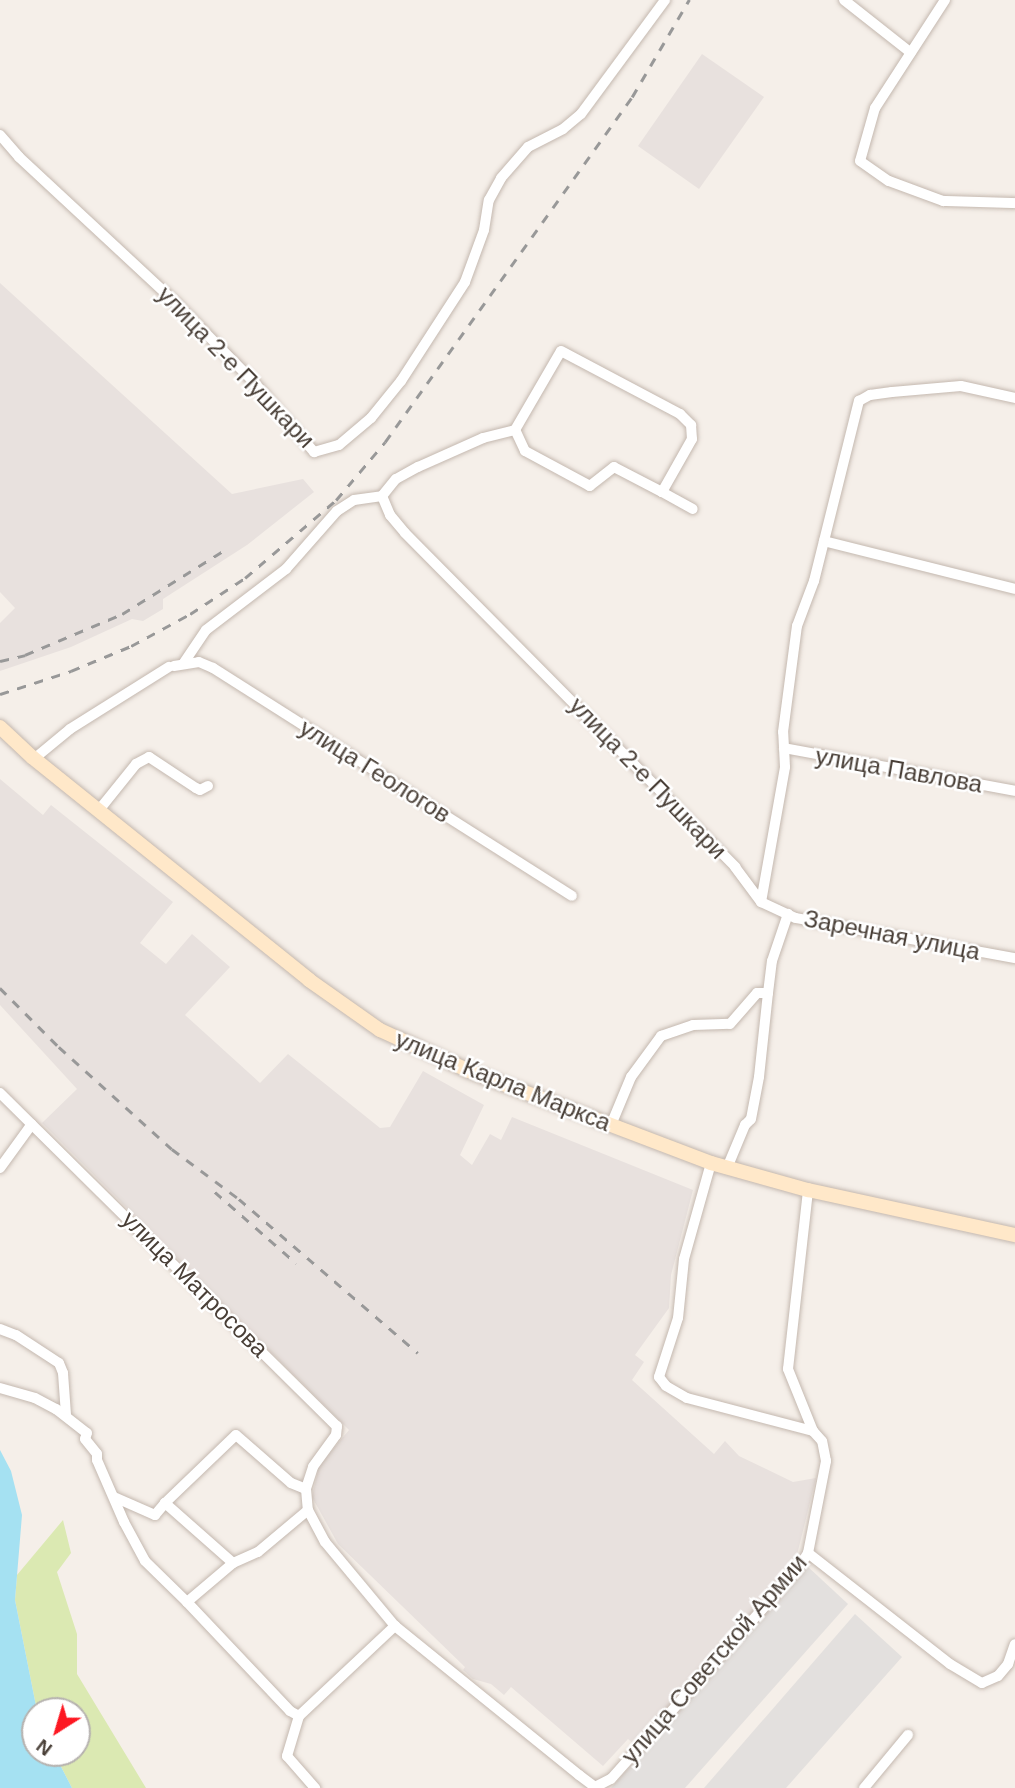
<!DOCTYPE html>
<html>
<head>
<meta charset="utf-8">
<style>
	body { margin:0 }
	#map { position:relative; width:1015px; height:1788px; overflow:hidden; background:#f5efe9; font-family:Arial,sans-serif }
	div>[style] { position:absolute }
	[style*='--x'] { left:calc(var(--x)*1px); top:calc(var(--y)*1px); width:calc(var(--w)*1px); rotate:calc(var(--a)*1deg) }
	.industrial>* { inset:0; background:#e8e1de }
	.green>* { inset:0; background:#dbe9b2 }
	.parking>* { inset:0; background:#e3e0de }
	.water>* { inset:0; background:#a5e1f2 }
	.roads { filter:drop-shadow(0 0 2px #c4b8af) drop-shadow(0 0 2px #c4b8af) }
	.minor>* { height:10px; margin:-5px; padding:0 5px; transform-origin:5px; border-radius:5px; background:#fff }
	.secondary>* { height:14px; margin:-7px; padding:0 7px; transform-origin:7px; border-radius:7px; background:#ffe8c9 }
	.rail>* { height:2.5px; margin-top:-1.25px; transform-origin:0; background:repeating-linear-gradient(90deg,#989898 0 9px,transparent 0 18px) }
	span { translate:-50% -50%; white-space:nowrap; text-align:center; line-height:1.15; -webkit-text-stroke:5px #fff; paint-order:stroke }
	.street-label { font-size:24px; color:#493f37 }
	.north { position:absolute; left:21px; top:1697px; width:70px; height:70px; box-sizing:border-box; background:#fff; border:2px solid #b6b2af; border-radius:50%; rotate:217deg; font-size:19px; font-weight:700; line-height:28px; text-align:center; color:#493f37 }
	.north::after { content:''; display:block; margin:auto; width:24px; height:32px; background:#fd1822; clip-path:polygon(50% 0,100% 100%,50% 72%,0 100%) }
</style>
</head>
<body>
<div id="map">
	<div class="industrial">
		<div style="clip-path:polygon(702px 54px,764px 97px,699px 189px,638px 146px)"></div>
		<div style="clip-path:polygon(0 283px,232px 494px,303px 479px,314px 492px,247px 545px,163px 599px,163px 609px,143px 621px,132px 619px,71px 647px,0 671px,0 623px,15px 608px,0 592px)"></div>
		<div style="clip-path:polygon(0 779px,43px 815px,51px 805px,173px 902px,140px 943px,166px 964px,192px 934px,230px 967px,185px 1015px,260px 1083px,288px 1054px,380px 1128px,390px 1127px,423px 1071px,484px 1105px,460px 1155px,472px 1165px,490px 1134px,501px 1140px,512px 1117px,693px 1190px,671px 1275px,669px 1308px,635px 1355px,644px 1362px,632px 1380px,714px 1454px,725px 1441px,739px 1456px,793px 1482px,816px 1478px,795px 1563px,635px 1745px,628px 1739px,603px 1766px,511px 1687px,504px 1695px,491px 1684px,473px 1679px,463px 1670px,465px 1667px,338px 1544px,312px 1497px,319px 1466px,349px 1430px,42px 1123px,77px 1089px,0 1005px)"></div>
	</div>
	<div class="green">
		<div style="clip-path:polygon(63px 1520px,71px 1553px,57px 1572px,77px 1634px,77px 1674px,146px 1788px,72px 1788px,54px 1753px,77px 1753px,77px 1711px,37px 1711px,15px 1600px,17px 1575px)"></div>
	</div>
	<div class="parking">
		<div style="clip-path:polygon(806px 1565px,848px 1604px,685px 1788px,611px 1788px)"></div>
		<div style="clip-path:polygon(855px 1614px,902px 1657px,786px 1788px,704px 1788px)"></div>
	</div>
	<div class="water">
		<div style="clip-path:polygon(0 1450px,11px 1471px,22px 1515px,15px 1600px,37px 1711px,35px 1753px,54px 1753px,72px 1788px,0 1788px)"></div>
	</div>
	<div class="roads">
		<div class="minor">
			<div style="--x:844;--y:0;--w:85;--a:38.3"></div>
			<div style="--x:945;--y:0;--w:129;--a:122.9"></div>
			<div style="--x:875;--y:108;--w:55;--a:105.8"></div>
			<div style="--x:860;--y:161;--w:35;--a:35"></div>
			<div style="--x:889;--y:181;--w:58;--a:20.3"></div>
			<div style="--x:943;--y:201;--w:72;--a:1.6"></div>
			<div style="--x:0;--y:135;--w:29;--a:49"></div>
			<div style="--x:19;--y:157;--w:216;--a:42.9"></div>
			<div style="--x:177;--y:304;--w:108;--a:45.4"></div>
			<div style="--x:253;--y:381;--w:94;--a:49.3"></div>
			<div style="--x:314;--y:452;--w:26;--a:-16"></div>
			<div style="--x:339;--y:445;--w:42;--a:-40.2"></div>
			<div style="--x:371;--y:418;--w:48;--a:-51"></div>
			<div style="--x:401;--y:381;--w:118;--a:-57.1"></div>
			<div style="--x:465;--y:282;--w:55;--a:-69.9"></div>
			<div style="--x:484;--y:230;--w:30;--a:-81"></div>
			<div style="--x:489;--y:200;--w:25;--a:-61"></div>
			<div style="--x:501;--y:178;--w:41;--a:-48.9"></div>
			<div style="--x:528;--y:147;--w:39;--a:-27"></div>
			<div style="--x:563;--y:129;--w:23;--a:-40"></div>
			<div style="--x:581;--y:114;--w:142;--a:-53.6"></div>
			<div style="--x:662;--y:492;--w:35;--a:29"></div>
			<div style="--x:382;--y:496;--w:21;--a:67"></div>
			<div style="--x:390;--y:515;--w:23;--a:50"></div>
			<div style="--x:405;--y:533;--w:470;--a:45.3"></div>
			<div style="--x:735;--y:867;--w:44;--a:53.4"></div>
			<div style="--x:761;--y:902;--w:38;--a:25"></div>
			<div style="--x:796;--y:918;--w:223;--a:10.4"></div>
			<div style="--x:382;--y:496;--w:22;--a:-51"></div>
			<div style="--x:396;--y:479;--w:25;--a:-29"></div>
			<div style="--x:418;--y:467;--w:71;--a:-24"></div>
			<div style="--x:483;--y:438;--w:33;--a:-14"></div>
			<div style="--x:515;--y:430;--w:91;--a:-59.8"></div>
			<div style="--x:561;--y:351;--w:135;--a:27.9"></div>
			<div style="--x:680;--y:414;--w:16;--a:45"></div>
			<div style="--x:691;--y:425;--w:14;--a:86"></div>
			<div style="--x:692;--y:439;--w:61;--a:119.5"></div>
			<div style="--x:662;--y:492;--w:54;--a:-152.5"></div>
			<div style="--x:614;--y:467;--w:31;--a:142"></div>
			<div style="--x:590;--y:486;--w:74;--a:-151.7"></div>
			<div style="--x:525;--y:451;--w:23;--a:-115"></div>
			<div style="--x:824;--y:541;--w:197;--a:14.1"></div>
			<div style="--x:183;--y:664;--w:41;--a:-55.9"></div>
			<div style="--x:206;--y:630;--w:101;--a:-37.3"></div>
			<div style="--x:286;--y:569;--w:77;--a:-48.7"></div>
			<div style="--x:337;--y:511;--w:20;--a:-33"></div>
			<div style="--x:354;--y:500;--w:28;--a:-8"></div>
			<div style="--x:174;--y:666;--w:25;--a:-9"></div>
			<div style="--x:199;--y:662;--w:15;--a:23"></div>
			<div style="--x:213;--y:668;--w:425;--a:32.4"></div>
			<div style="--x:784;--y:748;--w:235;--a:10.5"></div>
			<div style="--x:35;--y:758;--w:45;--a:-39.6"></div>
			<div style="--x:70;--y:729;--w:117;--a:-32.1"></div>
			<div style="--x:99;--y:810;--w:59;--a:-51.2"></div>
			<div style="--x:136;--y:764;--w:15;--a:-28"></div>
			<div style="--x:149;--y:757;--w:56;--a:33.4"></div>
			<div style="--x:196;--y:788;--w:4;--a:27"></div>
			<div style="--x:200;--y:790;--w:9;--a:-27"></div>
			<div style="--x:761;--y:902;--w:137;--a:-79.9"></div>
			<div style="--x:785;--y:767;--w:35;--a:-93"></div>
			<div style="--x:783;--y:732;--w:107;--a:-82.5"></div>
			<div style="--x:797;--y:626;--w:48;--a:-69.3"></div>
			<div style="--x:814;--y:581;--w:186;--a:-76"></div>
			<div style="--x:859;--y:401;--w:13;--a:-29"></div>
			<div style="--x:870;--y:395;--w:22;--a:-8"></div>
			<div style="--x:892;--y:392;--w:69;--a:-5"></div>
			<div style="--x:961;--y:386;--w:55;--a:12.5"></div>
			<div style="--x:0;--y:1093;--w:474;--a:44.7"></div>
			<div style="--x:337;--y:1426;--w:9;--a:96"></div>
			<div style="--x:336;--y:1435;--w:39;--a:126"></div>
			<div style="--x:313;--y:1467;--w:23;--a:108"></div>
			<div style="--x:611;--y:1125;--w:52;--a:-67.4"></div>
			<div style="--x:631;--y:1077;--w:51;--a:-53.8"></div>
			<div style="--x:661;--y:1036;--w:34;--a:-19"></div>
			<div style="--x:693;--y:1025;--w:37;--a:-2"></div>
			<div style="--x:730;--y:1024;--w:41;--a:-48.9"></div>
			<div style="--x:757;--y:993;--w:11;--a:0"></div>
			<div style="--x:768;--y:993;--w:32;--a:-83"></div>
			<div style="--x:772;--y:961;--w:50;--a:-71.2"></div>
			<div style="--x:711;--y:1163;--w:100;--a:105.7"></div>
			<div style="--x:684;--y:1259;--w:59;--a:95.8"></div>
			<div style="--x:678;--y:1318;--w:62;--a:107.9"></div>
			<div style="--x:659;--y:1377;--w:11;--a:52"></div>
			<div style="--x:666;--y:1386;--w:24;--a:30"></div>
			<div style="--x:687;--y:1398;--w:130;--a:14.7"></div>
			<div style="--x:0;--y:1168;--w:54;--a:-54"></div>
			<div style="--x:727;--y:1168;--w:47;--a:-67.3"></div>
			<div style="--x:745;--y:1125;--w:8;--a:-45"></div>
			<div style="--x:751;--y:1119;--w:43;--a:-79.2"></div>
			<div style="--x:759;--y:1077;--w:84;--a:-83.9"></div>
			<div style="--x:0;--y:1329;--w:17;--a:21"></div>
			<div style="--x:16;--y:1335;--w:51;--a:33.1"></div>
			<div style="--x:59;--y:1363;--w:11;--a:68"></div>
			<div style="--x:63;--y:1373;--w:42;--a:85.9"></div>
			<div style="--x:0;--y:1388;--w:36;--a:16"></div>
			<div style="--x:35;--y:1398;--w:24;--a:28"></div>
			<div style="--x:56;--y:1409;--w:39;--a:38"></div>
			<div style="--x:87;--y:1433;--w:6;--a:108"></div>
			<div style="--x:85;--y:1439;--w:19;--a:51"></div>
			<div style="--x:97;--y:1454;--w:6;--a:90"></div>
			<div style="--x:97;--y:1460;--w:68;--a:66.5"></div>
			<div style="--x:124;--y:1522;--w:44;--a:61.7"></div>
			<div style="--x:145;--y:1561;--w:59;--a:44.3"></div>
			<div style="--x:187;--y:1602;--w:60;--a:-40.3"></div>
			<div style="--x:233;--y:1563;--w:27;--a:-24"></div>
			<div style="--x:258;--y:1552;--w:65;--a:-40"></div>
			<div style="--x:114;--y:1497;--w:45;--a:23.7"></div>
			<div style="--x:155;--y:1515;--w:16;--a:-50"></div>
			<div style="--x:808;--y:1553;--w:180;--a:38"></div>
			<div style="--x:950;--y:1664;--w:37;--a:31"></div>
			<div style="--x:982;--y:1683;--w:17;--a:-24"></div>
			<div style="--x:998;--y:1676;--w:16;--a:-50"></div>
			<div style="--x:1008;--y:1664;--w:21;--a:-71"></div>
			<div style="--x:233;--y:1563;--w:91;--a:-138.6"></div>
			<div style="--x:165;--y:1503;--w:98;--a:-43.8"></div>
			<div style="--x:236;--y:1435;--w:73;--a:41.1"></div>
			<div style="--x:291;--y:1483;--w:16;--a:22"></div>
			<div style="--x:306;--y:1489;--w:21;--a:85"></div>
			<div style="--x:308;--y:1510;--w:36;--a:62"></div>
			<div style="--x:325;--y:1542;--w:109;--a:50.2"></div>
			<div style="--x:395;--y:1626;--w:237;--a:39"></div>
			<div style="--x:579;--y:1775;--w:20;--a:37"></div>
			<div style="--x:595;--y:1787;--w:18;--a:-27"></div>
			<div style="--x:611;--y:1779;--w:281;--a:-48.3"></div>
			<div style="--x:798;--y:1569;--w:19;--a:-58"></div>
			<div style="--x:808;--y:1553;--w:94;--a:-78.9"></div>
			<div style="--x:826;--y:1461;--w:20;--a:-101"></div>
			<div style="--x:822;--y:1441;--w:13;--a:-132"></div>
			<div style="--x:813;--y:1431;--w:67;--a:-112"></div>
			<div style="--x:788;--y:1369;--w:180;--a:-83.6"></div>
			<div style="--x:187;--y:1602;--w:150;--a:46.6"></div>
			<div style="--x:290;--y:1711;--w:10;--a:29"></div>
			<div style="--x:299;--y:1716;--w:132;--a:-43.2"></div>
			<div style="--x:299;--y:1716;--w:42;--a:106.7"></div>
			<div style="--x:287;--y:1756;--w:43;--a:48.8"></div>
			<div style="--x:864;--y:1788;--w:69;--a:-50.3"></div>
		</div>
		<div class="secondary">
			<div style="--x:0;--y:727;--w:44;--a:43.2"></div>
			<div style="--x:32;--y:757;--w:356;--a:38.8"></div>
			<div style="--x:309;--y:980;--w:87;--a:35.2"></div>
			<div style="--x:380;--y:1030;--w:98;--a:24.7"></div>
			<div style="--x:469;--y:1071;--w:259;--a:20.8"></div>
			<div style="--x:711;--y:1163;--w:101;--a:15.6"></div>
			<div style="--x:808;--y:1190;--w:212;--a:12.3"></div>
		</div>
	</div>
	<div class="rail">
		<div style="--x:0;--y:661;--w:26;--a:-13"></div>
		<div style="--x:25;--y:655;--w:105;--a:-22.9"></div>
		<div style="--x:122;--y:614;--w:119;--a:-32"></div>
		<div style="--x:0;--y:694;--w:75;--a:-17.9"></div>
		<div style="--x:71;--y:671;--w:65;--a:-22.6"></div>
		<div style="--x:131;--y:646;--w:67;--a:-28.5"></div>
		<div style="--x:190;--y:614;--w:66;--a:-33.2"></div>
		<div style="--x:245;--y:578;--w:120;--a:-40.6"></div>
		<div style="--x:336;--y:500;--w:76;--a:-49.8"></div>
		<div style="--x:385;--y:442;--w:424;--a:-54.4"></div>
		<div style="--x:632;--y:97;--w:113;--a:-59.6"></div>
		<div style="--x:0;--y:988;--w:83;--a:45"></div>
		<div style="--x:59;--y:1047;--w:152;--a:42.1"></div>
		<div style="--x:172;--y:1149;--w:84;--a:36.7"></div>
		<div style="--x:239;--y:1199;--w:236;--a:40.7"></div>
		<div style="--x:215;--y:1192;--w:108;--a:41.2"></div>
	</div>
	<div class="street-label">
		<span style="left:236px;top:367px;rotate:46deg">улица 2-е Пушкари</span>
		<span style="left:899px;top:770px;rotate:10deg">улица Павлова</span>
		<span style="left:375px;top:771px;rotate:32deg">улица Геологов</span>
		<span style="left:648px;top:778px;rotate:46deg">улица 2-е Пушкари</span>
		<span style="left:892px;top:935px;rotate:11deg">Заречная улица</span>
		<span style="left:503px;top:1081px;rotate:22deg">улица Карла Маркса</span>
		<span style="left:195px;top:1284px;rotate:45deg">улица Матросова</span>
		<span style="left:714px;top:1659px;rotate:-49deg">улица Советской Армии</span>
	</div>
	<div class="north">N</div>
</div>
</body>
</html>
